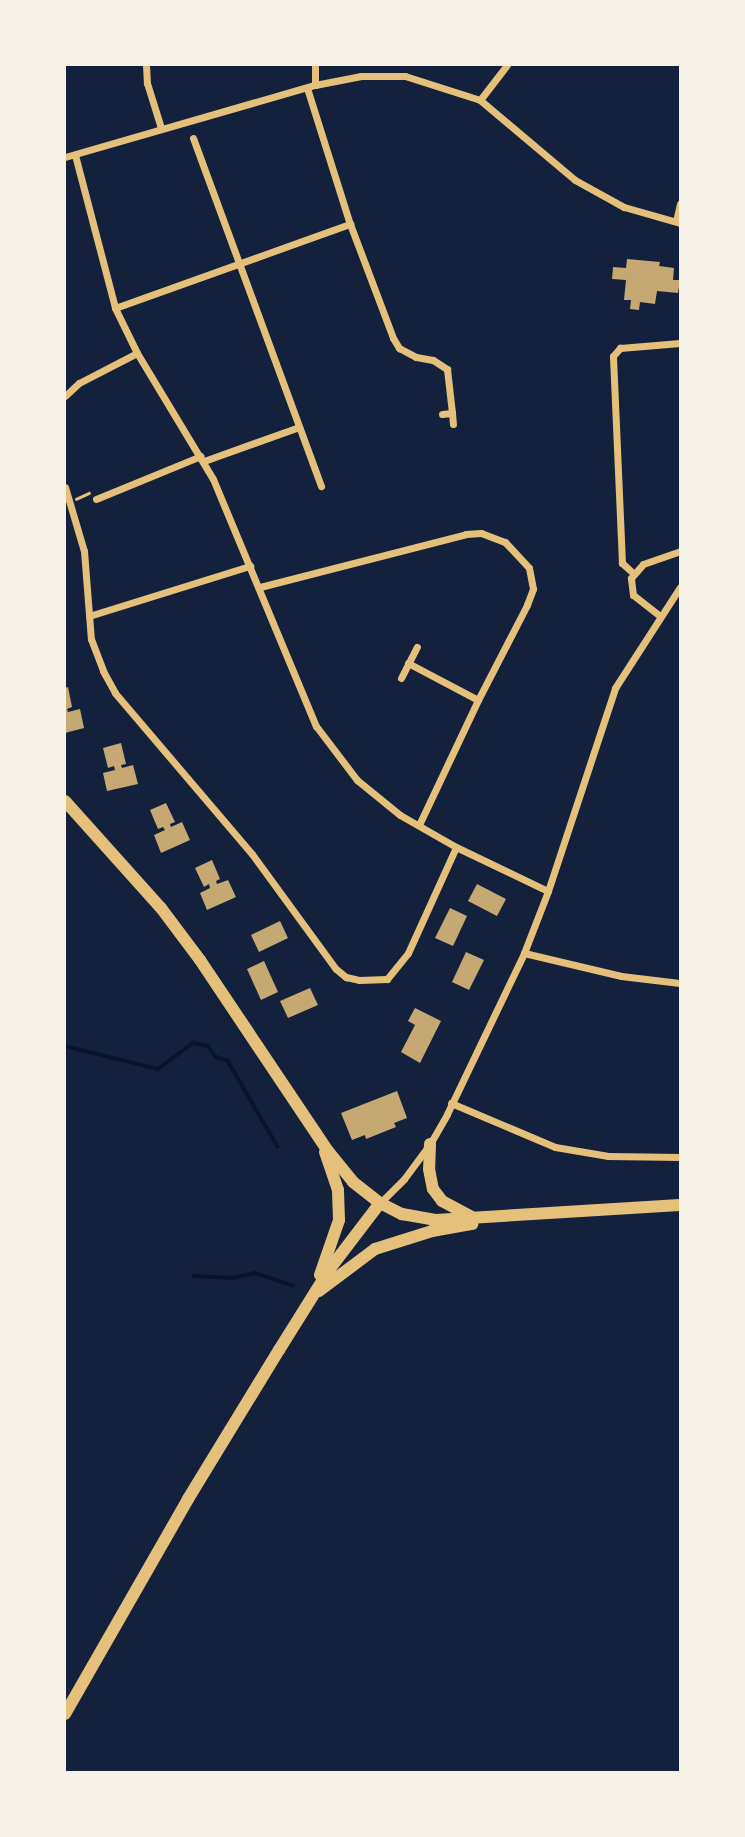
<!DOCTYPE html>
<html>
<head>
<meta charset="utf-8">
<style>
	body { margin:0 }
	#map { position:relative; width:745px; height:1837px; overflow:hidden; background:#14213d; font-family:"Exo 2",sans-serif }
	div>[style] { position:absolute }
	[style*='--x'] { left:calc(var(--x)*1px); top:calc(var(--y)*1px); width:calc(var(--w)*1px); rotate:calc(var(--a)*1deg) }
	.stream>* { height:3.5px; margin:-1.75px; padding:0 1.75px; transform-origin:1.75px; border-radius:1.75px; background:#0b132b }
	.building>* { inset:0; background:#c6a872 }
	.path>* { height:2.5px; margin:-1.25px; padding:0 1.25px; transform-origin:1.25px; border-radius:1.25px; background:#e5c07b }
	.minor>* { height:7px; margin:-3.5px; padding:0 3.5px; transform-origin:3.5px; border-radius:3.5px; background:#e5c07b }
	.primary>* { height:12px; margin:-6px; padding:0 6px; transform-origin:6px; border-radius:6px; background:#e5c07b }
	span { translate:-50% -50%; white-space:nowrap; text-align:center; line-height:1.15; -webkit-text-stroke:5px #f6f1e7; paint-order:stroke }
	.frame { position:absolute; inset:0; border:66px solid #f6f1e7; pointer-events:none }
</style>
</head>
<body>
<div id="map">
	<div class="stream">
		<div style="--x:65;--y:1046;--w:96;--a:13.9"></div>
		<div style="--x:158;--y:1069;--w:44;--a:-36.6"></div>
		<div style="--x:193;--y:1043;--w:15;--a:11"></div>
		<div style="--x:208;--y:1046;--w:14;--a:54"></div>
		<div style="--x:216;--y:1057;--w:13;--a:18"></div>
		<div style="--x:228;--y:1061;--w:99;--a:59.8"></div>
		<div style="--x:194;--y:1276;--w:38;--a:3"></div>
		<div style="--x:232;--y:1278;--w:24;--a:-12"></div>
		<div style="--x:255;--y:1273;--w:40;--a:18"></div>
	</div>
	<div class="building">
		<div style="clip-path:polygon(627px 259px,660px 262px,659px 266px,674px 268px,673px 280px,680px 280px,678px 293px,657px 291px,655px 304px,640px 302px,639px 310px,630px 309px,631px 300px,624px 300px,626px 280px,612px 279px,613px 267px,626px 268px)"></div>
		<div style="clip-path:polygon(68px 687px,72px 707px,67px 709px,68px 712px,80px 709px,84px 728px,65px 733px,65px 688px)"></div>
		<div style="clip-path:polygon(121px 743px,126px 764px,121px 765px,122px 768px,133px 765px,138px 784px,107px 791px,103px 773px,115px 770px,114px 766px,108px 768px,103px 748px)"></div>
		<div style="clip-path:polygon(166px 803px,175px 822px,170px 824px,171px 827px,182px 822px,190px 840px,161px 853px,154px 835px,165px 830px,163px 827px,158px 829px,150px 810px)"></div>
		<div style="clip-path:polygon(212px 860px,220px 879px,216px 881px,217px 884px,228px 880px,236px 897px,207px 910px,200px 893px,210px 888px,209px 884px,204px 887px,195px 868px)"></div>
		<div style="clip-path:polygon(477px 884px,506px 899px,497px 916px,468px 901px)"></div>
		<div style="clip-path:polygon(450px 908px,467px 916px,453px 946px,435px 938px)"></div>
		<div style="clip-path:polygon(280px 921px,288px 938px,259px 952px,251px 935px)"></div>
		<div style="clip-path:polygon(466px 952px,484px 960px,469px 990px,452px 982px)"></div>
		<div style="clip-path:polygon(264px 961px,278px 992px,261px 1000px,247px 969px)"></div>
		<div style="clip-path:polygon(310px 988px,318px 1005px,288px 1018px,280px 1001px)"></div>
		<div style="clip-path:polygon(415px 1008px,441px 1021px,420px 1063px,401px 1052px,415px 1025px,408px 1021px)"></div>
		<div style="clip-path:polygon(397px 1091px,407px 1118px,394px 1123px,396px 1127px,366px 1139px,365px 1135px,352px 1140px,341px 1113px)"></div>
	</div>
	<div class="path">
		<div style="--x:76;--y:499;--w:14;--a:-25"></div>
	</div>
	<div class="minor">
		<div style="--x:146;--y:65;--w:18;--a:87"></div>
		<div style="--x:147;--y:83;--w:47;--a:72.7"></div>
		<div style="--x:315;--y:65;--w:20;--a:90"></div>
		<div style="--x:307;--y:88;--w:143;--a:72.5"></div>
		<div style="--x:350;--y:224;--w:122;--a:69.3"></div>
		<div style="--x:393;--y:338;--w:12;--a:59"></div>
		<div style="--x:399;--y:348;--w:19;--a:28"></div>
		<div style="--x:416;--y:357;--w:17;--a:10"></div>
		<div style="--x:433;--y:360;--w:17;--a:33"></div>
		<div style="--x:447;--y:369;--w:44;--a:83.5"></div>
		<div style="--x:452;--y:413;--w:10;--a:174"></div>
		<div style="--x:480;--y:100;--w:44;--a:-52.4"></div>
		<div style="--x:193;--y:138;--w:371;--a:69.8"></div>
		<div style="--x:75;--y:155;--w:158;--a:75.3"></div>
		<div style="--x:115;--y:308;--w:50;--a:63.9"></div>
		<div style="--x:137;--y:353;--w:147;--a:58.9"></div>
		<div style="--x:213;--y:479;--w:268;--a:67.4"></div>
		<div style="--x:316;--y:726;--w:68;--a:52.8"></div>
		<div style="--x:357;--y:780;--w:55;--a:39.1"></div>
		<div style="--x:400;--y:815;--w:64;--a:29.7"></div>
		<div style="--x:456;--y:847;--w:102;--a:25.6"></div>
		<div style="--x:65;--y:157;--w:260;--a:-16.1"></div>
		<div style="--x:315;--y:85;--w:47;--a:-11.1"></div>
		<div style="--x:361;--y:76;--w:44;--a:0"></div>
		<div style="--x:405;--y:76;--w:79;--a:17.7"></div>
		<div style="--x:480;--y:100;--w:124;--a:40.1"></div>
		<div style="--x:575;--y:180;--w:56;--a:28.9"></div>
		<div style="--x:624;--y:207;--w:58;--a:15.9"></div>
		<div style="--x:676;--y:221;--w:18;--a:-77"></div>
		<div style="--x:115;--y:308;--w:250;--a:-19.7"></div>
		<div style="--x:65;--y:396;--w:19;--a:-43"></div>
		<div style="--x:79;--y:383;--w:65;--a:-27.3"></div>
		<div style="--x:452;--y:413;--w:11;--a:85"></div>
		<div style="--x:204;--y:461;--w:101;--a:-19.7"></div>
		<div style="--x:65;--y:487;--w:67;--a:73.5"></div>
		<div style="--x:84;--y:551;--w:88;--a:85.5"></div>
		<div style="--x:91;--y:639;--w:34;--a:69"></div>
		<div style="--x:103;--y:671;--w:25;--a:61"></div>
		<div style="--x:115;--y:693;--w:211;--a:49.6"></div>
		<div style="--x:252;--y:854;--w:142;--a:53.9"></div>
		<div style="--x:336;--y:969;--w:13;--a:39"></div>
		<div style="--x:346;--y:977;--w:13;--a:13"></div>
		<div style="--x:359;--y:980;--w:28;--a:-2"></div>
		<div style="--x:387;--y:979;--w:33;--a:-51"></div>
		<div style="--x:408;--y:953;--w:116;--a:-65.6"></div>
		<div style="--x:96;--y:499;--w:113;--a:-22.3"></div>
		<div style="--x:633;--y:573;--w:15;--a:-138"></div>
		<div style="--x:622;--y:563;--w:207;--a:-92.5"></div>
		<div style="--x:613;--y:356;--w:11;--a:-49"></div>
		<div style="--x:620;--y:348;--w:60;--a:-4.8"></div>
		<div style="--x:260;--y:587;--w:213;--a:-14.4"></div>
		<div style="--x:466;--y:534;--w:15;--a:-4"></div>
		<div style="--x:481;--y:533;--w:26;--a:21"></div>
		<div style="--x:505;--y:542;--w:35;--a:47"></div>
		<div style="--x:529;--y:568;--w:21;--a:79"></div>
		<div style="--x:533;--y:589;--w:17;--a:111"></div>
		<div style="--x:527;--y:605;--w:107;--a:117.3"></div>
		<div style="--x:478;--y:700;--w:138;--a:115.3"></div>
		<div style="--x:89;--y:616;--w:169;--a:-17.3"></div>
		<div style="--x:660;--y:616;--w:34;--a:-142"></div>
		<div style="--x:633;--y:595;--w:17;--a:-97"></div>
		<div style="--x:631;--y:578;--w:18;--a:-49"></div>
		<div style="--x:643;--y:564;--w:39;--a:-19"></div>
		<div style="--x:408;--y:663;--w:79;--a:27.9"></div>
		<div style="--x:401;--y:678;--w:35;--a:-63"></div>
		<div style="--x:524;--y:953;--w:100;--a:13.3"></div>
		<div style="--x:621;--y:976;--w:59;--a:6.8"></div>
		<div style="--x:451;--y:1103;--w:113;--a:22.9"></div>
		<div style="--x:555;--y:1147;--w:54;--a:9.6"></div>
		<div style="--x:608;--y:1156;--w:72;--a:0.8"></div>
		<div style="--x:380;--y:1203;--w:34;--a:-45"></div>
		<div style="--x:404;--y:1179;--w:44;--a:-53.4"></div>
		<div style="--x:430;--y:1144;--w:34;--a:-60"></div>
		<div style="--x:447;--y:1114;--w:178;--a:-64.4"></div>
		<div style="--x:524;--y:953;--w:66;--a:-68.8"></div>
		<div style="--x:548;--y:891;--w:214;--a:-71.7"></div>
		<div style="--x:615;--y:688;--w:120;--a:-57.2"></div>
	</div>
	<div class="primary">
		<div style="--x:65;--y:801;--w:144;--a:48.1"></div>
		<div style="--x:161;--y:908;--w:65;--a:53.1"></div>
		<div style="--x:200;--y:960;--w:230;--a:56.2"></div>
		<div style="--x:328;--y:1151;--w:40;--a:51"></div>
		<div style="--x:353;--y:1182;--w:34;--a:38"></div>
		<div style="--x:380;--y:1203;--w:25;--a:27"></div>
		<div style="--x:402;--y:1214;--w:35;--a:10"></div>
		<div style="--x:436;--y:1220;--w:244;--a:-3.5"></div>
		<div style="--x:430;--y:1144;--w:25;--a:92"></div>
		<div style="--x:429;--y:1169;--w:20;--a:79"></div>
		<div style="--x:433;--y:1189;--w:15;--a:53"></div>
		<div style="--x:442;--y:1201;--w:34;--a:28"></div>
		<div style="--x:320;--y:1275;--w:58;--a:-70.9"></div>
		<div style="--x:339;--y:1220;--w:30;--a:-92"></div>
		<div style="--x:338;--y:1190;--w:40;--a:-108.9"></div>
		<div style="--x:319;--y:1291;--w:70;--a:-36.9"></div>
		<div style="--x:375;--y:1249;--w:60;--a:-17.5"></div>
		<div style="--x:432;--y:1231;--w:41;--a:-9.9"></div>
		<div style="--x:65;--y:1714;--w:248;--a:-60.2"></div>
		<div style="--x:188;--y:1499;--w:175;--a:-58.6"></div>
		<div style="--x:279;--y:1350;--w:94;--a:-58"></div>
		<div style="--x:329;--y:1270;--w:84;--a:-52.7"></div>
	</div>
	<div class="frame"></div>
</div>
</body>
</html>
